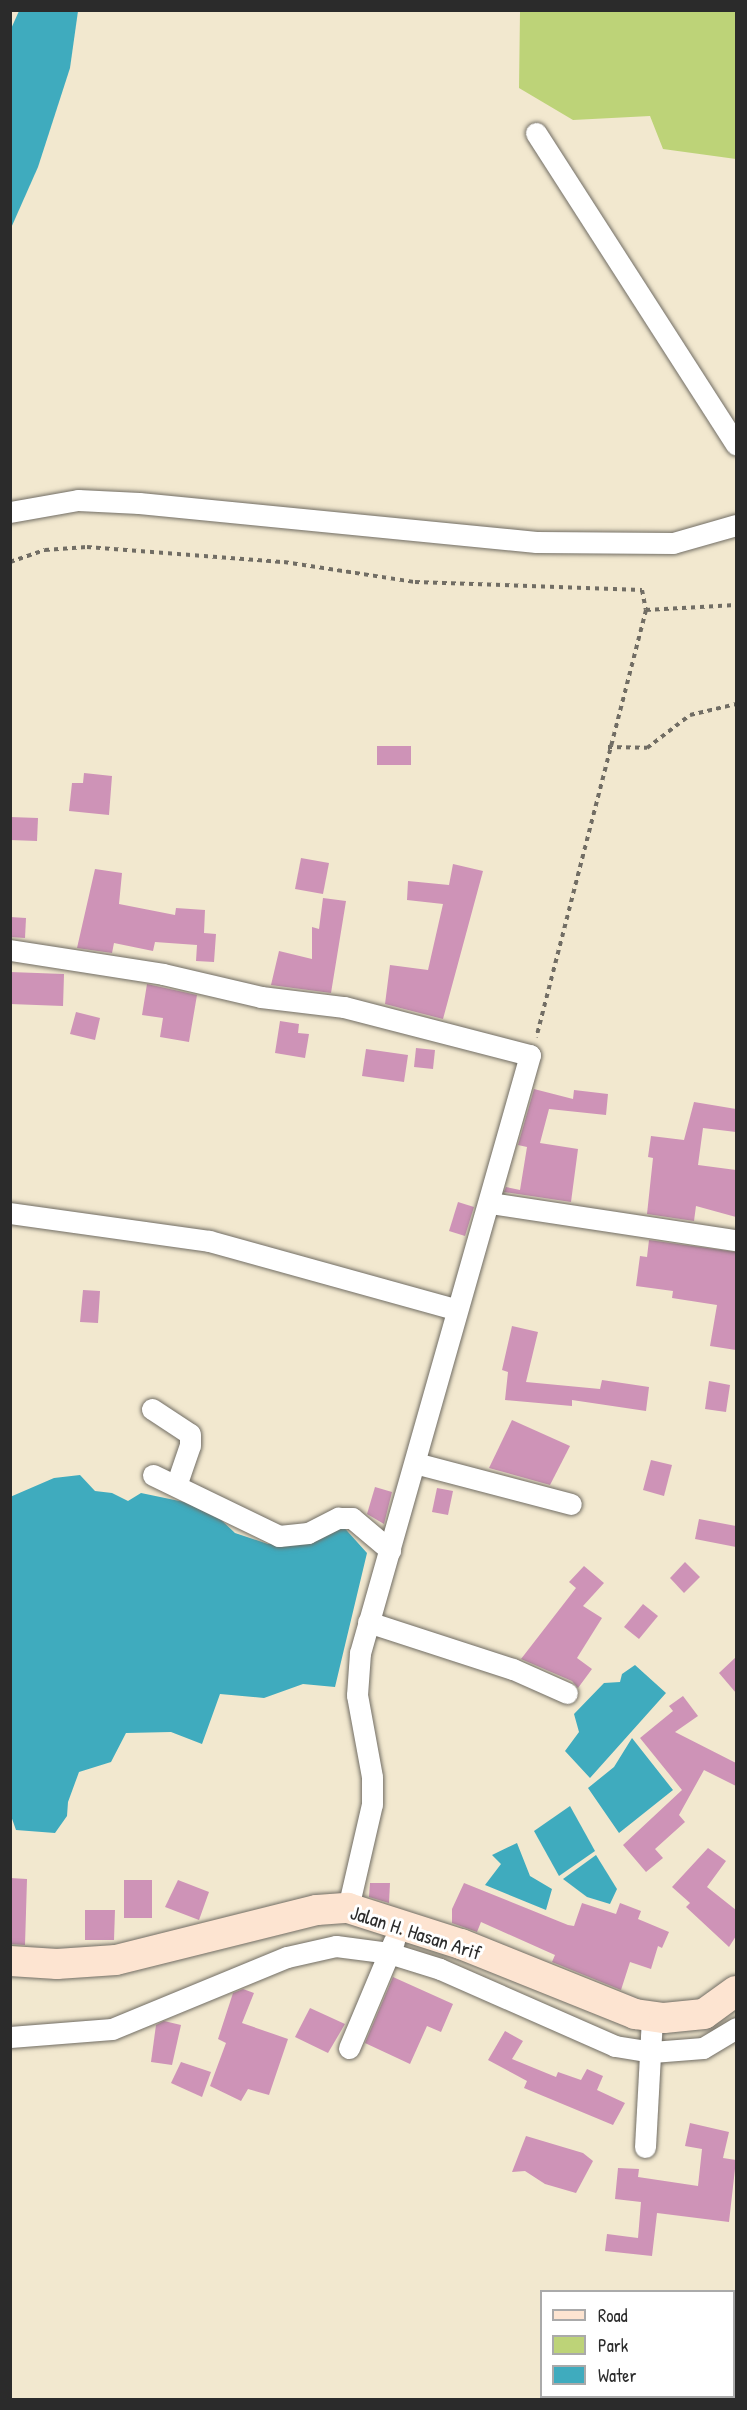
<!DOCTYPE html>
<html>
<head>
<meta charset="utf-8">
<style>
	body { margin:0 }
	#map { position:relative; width:747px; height:2410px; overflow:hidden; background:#f2e8cf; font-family:"Patrick Hand",sans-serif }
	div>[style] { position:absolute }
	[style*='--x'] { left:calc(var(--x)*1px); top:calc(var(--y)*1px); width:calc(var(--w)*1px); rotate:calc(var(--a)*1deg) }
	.green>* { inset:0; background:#bdd378 }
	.water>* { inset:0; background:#3fabbe }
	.building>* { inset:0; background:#ce93b7 }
	.path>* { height:4px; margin-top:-2px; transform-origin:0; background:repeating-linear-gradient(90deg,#716d64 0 4.5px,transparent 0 9px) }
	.roads { filter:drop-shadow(0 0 2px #716d64) drop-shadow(0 0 2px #716d64) }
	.minor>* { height:21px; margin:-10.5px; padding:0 10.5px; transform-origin:10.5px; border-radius:10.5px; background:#fff }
	.secondary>* { height:30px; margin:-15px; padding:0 15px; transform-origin:15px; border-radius:15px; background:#fde4d1 }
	span { translate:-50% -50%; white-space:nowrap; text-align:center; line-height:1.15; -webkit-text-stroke:6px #fff; paint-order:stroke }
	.street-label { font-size:20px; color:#2b2b2b }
	.frame { position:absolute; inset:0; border:12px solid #2b2b2b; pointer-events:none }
	.legend { position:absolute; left:540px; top:2290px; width:195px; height:108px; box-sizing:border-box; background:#fff; border:2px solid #aaa; margin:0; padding:8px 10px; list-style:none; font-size:18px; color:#2b2b2b }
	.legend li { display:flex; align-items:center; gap:12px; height:30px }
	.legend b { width:30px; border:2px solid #aaa }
</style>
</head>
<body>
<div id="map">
	<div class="green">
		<div style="clip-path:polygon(520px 11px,736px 11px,736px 159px,663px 149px,650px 116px,573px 120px,519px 88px)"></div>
	</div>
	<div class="water">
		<div style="clip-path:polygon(19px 11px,78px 11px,70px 68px,38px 167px,11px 228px,10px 31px)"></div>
		<div style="clip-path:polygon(80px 1475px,95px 1491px,112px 1493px,128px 1501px,141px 1493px,189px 1503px,217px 1516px,235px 1533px,268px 1544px,301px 1540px,339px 1522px,367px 1553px,335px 1687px,303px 1684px,264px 1698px,220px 1694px,202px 1744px,171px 1732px,126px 1733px,111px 1762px,79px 1772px,68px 1802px,67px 1816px,55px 1833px,16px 1830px,10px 1813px,10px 1497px,54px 1478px)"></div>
		<div style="clip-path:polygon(635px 1665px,666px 1693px,590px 1778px,565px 1751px,579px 1732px,574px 1714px,604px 1683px,620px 1682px,622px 1674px)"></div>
		<div style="clip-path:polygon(632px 1738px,673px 1790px,619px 1833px,588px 1788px,614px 1767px)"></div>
		<div style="clip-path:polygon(570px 1806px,595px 1851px,559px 1876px,534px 1831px)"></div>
		<div style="clip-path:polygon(517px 1843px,530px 1876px,552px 1889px,546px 1910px,485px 1885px,501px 1864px,492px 1855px)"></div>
		<div style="clip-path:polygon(596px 1855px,617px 1889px,610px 1904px,587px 1897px,563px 1879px)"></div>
	</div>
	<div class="building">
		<div style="clip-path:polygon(377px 746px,411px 746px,411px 765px,377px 765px)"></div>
		<div style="clip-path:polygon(84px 773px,112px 776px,109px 815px,69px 811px,72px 783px,83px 783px)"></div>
		<div style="clip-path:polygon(10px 817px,38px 818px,37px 841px,10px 840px)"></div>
		<div style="clip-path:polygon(301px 858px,329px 863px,323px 894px,295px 889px)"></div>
		<div style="clip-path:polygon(453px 864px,483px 871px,443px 1019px,385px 1004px,390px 965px,428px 970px,443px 904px,407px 900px,408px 881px,449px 885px)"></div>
		<div style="clip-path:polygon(95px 869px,122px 873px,119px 904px,175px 915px,176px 908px,205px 910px,204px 933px,216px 934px,214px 962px,196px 961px,197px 945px,155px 942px,153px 951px,114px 943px,112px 953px,77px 948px)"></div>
		<div style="clip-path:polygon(323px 898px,346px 901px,331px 993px,271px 985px,279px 951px,312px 959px,312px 927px,319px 929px)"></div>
		<div style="clip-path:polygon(10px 917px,26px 918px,25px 938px,10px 937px)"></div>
		<div style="clip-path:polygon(10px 972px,64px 974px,63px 1006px,10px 1004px)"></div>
		<div style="clip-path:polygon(147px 984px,197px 995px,189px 1042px,160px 1037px,163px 1018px,142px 1015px)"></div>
		<div style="clip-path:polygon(76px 1012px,100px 1018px,95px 1040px,70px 1034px)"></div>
		<div style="clip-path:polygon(280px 1021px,299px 1024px,298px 1033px,309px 1034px,305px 1058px,275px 1053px)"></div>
		<div style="clip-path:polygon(416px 1048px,435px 1050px,433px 1069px,414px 1067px)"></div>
		<div style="clip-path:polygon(366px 1049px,408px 1055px,404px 1082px,362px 1076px)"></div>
		<div style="clip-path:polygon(534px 1089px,573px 1099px,574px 1090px,608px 1094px,606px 1115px,549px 1109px,540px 1143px,578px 1149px,571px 1202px,504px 1192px,506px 1187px,520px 1190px,527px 1147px,518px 1145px)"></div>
		<div style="clip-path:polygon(694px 1102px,736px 1109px,736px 1132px,703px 1128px,698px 1165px,736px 1170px,736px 1217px,696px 1206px,694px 1221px,647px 1214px,653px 1158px,648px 1157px,651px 1136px,684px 1140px)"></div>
		<div style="clip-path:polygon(458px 1202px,474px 1207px,465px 1236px,449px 1231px)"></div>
		<div style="clip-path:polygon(649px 1240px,736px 1252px,736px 1350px,710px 1346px,717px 1305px,672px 1298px,673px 1291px,636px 1286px,640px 1256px,647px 1257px)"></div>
		<div style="clip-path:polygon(83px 1290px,100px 1291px,98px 1323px,80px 1322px)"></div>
		<div style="clip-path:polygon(512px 1326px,538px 1332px,526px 1382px,600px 1389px,602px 1380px,649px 1387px,646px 1411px,572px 1400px,572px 1406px,505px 1400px,508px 1372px,502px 1370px)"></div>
		<div style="clip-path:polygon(709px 1381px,730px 1385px,726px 1412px,705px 1409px)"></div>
		<div style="clip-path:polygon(512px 1420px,570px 1446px,550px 1485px,489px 1468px)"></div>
		<div style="clip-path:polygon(651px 1460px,672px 1465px,664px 1496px,643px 1490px)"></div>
		<div style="clip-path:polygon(375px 1487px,392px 1492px,384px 1524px,367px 1514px)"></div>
		<div style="clip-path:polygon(437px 1488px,453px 1491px,448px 1515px,432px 1512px)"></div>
		<div style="clip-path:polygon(699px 1519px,736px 1526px,736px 1547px,695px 1539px)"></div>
		<div style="clip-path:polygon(685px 1562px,700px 1577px,684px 1593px,670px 1578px)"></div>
		<div style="clip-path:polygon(584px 1566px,604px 1583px,583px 1606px,602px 1618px,577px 1658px,592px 1669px,578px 1688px,572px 1681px,521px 1659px,576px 1588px,569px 1582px)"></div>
		<div style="clip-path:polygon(643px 1604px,658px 1616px,639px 1639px,624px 1627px)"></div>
		<div style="clip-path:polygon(736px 1657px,736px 1693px,719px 1673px)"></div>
		<div style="clip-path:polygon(683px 1696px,698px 1716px,675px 1732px,736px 1763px,736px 1786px,704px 1770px,679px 1815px,685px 1822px,655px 1849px,663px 1858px,646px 1872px,623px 1845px,682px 1790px,640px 1738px,673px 1711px,669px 1706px)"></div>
		<div style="clip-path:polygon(708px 1848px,726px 1861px,707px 1887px,736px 1910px,736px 1936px,729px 1947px,686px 1907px,690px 1903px,672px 1887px)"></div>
		<div style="clip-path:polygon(10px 1878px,27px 1879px,25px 1945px,10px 1944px)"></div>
		<div style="clip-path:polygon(124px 1880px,152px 1880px,152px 1918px,124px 1918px)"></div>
		<div style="clip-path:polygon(178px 1880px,209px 1892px,199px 1920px,165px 1907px)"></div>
		<div style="clip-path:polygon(370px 1883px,390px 1883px,389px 1903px,369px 1897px)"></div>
		<div style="clip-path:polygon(464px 1883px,568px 1925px,574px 1926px,582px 1903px,616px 1914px,620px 1903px,641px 1911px,638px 1919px,669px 1932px,662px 1948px,658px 1946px,651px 1969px,630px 1962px,621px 1990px,552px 1962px,555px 1955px,481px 1922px,477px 1932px,452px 1923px,452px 1909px)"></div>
		<div style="clip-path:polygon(85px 1910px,115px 1910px,114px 1940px,85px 1940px)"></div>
		<div style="clip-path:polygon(393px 1977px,453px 2004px,441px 2032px,427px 2026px,410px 2064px,365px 2043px)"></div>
		<div style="clip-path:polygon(243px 1989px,254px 1993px,242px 2023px,288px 2039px,269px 2095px,248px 2089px,241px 2101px,210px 2086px,226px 2043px,218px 2039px,233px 1993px)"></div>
		<div style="clip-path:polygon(310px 2008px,345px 2024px,328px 2053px,295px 2037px)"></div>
		<div style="clip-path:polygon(164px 2021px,181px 2025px,172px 2065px,151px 2062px,156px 2025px)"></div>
		<div style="clip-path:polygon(505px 2031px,523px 2041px,512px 2059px,556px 2077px,558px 2072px,581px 2080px,587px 2069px,603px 2076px,597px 2090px,625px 2103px,613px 2125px,524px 2088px,527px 2081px,488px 2060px)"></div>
		<div style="clip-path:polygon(181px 2062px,211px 2072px,202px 2097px,171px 2083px)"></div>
		<div style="clip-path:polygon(690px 2123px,729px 2132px,723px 2158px,736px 2160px,729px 2222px,657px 2213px,652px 2256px,605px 2251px,607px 2234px,638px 2238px,641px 2202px,615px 2199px,618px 2168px,639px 2169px,638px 2177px,698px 2186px,702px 2149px,685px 2146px)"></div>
		<div style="clip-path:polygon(526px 2136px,583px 2153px,593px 2161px,576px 2193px,545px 2184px,525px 2171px,512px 2172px)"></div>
	</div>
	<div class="path">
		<div style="--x:10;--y:562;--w:37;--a:-19"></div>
		<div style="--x:45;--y:550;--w:42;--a:-4.1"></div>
		<div style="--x:87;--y:547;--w:198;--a:4.4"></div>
		<div style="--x:284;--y:562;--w:133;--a:8.7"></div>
		<div style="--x:415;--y:582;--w:227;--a:2"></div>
		<div style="--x:642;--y:590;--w:20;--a:79"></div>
		<div style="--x:646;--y:610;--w:441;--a:104.4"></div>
		<div style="--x:646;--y:610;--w:90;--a:-3.2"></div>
		<div style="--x:608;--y:747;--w:39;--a:1"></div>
		<div style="--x:647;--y:748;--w:54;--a:-37.5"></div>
		<div style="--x:690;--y:715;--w:47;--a:-13.4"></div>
	</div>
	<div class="roads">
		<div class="minor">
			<div style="--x:536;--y:133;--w:370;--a:57.3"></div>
			<div style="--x:10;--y:512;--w:69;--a:-10"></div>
			<div style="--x:78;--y:500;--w:61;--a:2.8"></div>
			<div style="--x:139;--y:503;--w:399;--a:5.6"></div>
			<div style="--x:536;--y:542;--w:137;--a:0.4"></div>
			<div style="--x:673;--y:543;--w:66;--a:-15.9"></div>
			<div style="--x:10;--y:950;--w:155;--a:8.9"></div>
			<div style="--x:163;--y:974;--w:101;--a:13.2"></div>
			<div style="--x:261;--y:997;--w:84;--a:6.9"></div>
			<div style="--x:344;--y:1007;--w:192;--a:14.5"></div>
			<div style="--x:530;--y:1055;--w:622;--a:105.87"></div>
			<div style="--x:360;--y:1653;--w:42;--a:94.1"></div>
			<div style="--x:357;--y:1695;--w:83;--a:79.6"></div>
			<div style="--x:372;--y:1777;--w:27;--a:90"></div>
			<div style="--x:372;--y:1804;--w:107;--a:103"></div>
			<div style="--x:490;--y:1203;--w:249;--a:8.6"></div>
			<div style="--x:10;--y:1213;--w:201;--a:8"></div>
			<div style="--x:209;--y:1241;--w:255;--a:15.5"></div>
			<div style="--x:152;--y:1409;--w:45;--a:33.3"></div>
			<div style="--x:190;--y:1434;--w:11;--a:90"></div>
			<div style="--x:190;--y:1445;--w:43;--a:108.9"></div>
			<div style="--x:415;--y:1463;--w:161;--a:14.7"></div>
			<div style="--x:153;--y:1475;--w:140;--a:25.8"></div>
			<div style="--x:279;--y:1536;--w:29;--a:-6"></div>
			<div style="--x:308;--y:1533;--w:34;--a:-27"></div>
			<div style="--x:338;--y:1518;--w:14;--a:0"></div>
			<div style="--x:352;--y:1518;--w:50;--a:40.1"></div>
			<div style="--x:368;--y:1622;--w:152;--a:18"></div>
			<div style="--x:513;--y:1669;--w:59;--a:24"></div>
			<div style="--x:10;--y:2037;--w:102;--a:-4.5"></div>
			<div style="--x:112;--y:2029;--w:189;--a:-22.4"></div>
			<div style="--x:287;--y:1957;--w:50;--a:-12.7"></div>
			<div style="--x:336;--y:1946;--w:53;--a:7.5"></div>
			<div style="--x:389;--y:1953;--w:53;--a:17.4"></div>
			<div style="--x:440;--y:1969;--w:191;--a:23.7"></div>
			<div style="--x:615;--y:2046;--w:37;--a:9"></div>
			<div style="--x:652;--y:2052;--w:51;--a:-4.5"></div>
			<div style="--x:703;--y:2048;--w:39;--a:-31"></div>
			<div style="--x:349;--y:2048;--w:116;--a:-67.2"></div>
			<div style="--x:645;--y:2147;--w:130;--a:-86.9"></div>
		</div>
		<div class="secondary">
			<div style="--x:10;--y:1961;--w:47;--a:3.7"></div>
			<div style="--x:57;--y:1964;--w:59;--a:-3.9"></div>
			<div style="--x:116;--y:1960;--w:207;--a:-14"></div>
			<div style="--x:317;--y:1910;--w:31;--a:-4"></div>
			<div style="--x:348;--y:1908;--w:119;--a:17.7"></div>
			<div style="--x:461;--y:1944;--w:188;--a:21.9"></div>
			<div style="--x:635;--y:2014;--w:29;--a:8"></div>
			<div style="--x:664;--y:2018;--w:40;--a:-5.7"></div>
			<div style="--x:704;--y:2014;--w:39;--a:-36"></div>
		</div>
	</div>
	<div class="street-label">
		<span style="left:416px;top:1932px;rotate:18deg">Jalan H. Hasan Arif</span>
	</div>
	<div class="frame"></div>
	<ul class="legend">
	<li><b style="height:8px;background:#fde4d1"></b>Road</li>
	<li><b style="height:16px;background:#bdd378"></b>Park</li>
	<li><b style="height:16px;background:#3fabbe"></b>Water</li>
	</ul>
</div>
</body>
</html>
